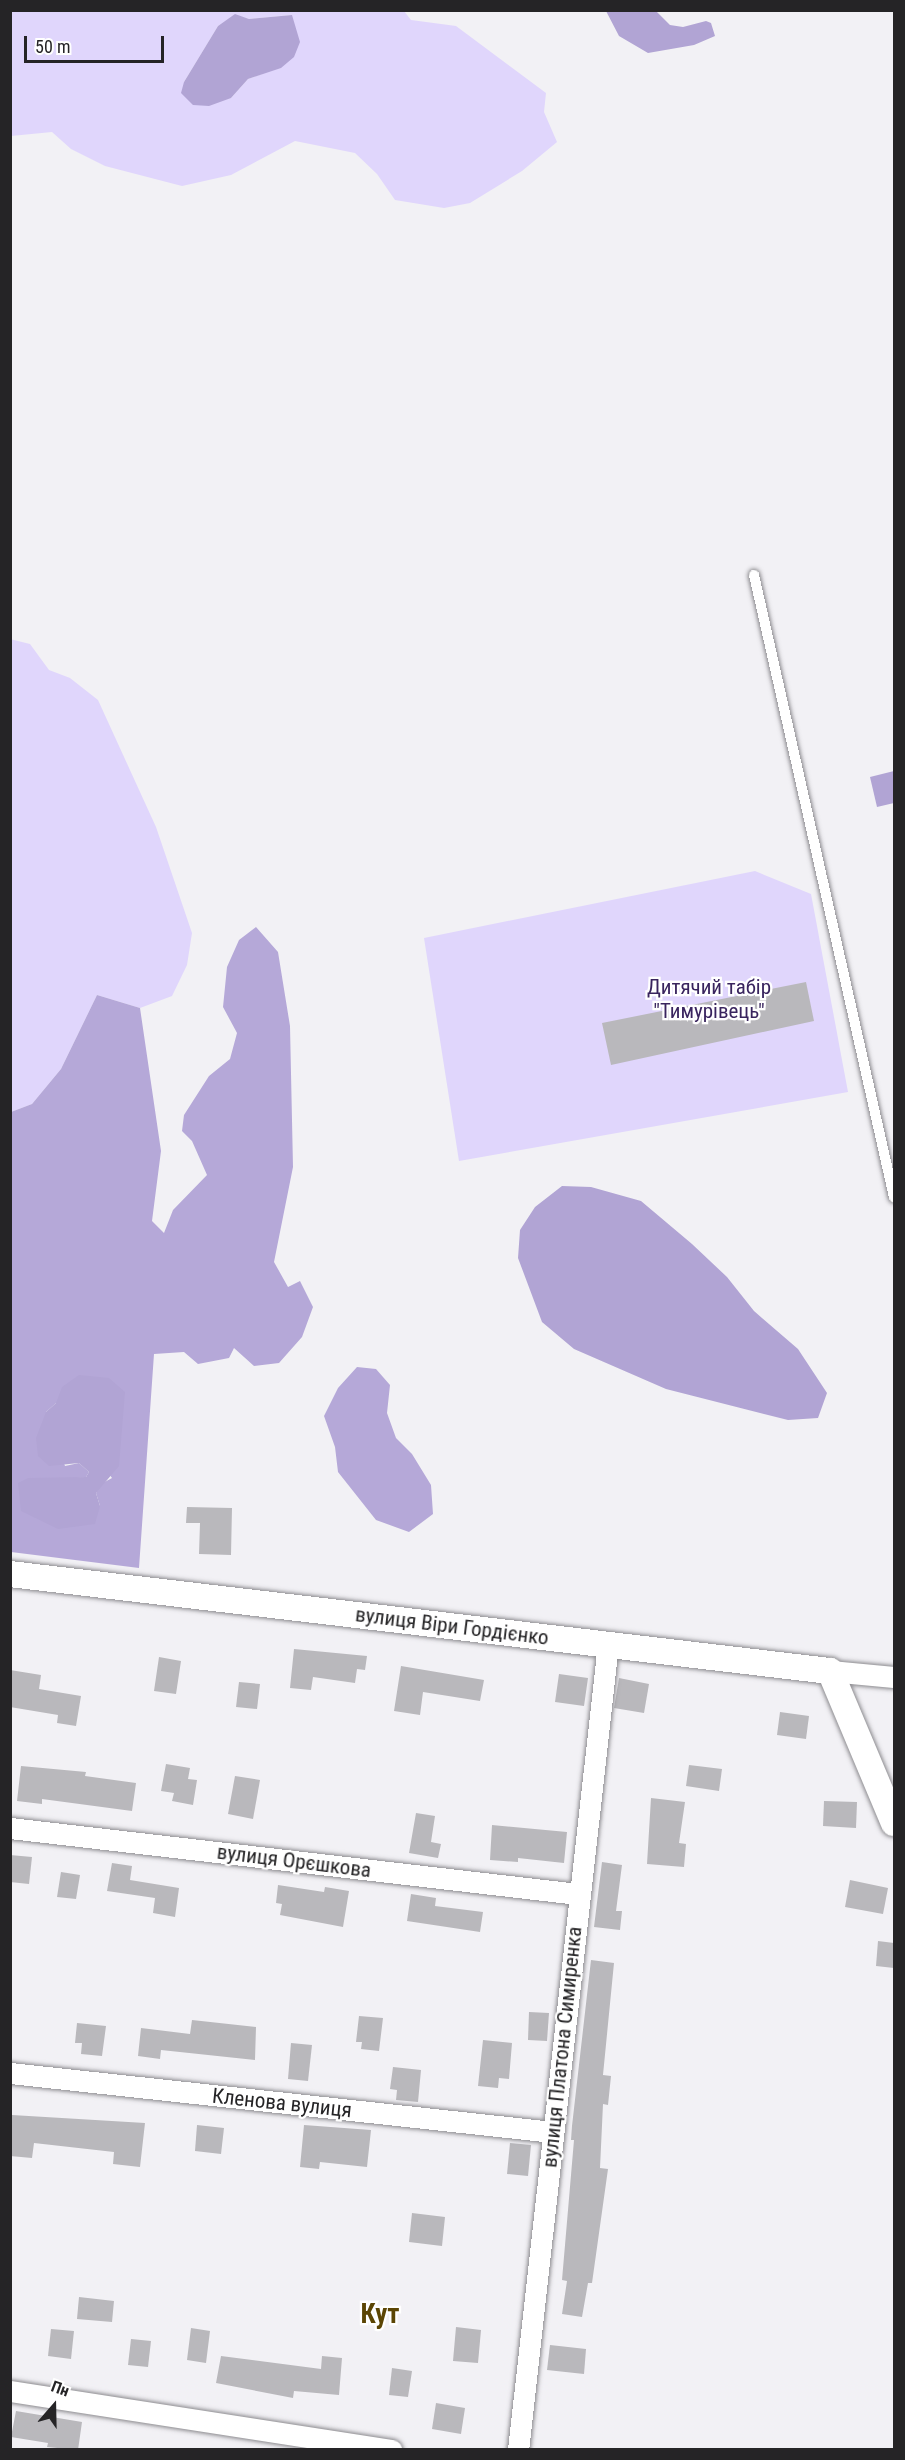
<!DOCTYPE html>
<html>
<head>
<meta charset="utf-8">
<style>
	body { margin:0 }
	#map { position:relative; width:905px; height:2460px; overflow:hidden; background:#f2f1f5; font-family:"Roboto Condensed",sans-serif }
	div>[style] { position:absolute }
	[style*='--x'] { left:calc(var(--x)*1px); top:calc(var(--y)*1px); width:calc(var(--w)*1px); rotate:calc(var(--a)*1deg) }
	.green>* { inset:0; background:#e0d6fc }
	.forest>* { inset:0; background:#b5a8d8 }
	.water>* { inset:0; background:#b1a4d4 }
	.building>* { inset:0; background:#b9b8bc }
	.roads { filter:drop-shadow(0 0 2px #8d8c90) drop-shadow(0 0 2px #8d8c90) }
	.service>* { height:10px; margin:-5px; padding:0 5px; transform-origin:5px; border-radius:5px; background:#fff }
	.minor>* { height:21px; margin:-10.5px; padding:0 10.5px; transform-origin:10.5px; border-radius:10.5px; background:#fff }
	.tertiary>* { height:26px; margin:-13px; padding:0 13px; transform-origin:13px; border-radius:13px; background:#fff }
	span { translate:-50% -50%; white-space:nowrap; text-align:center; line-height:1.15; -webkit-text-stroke:4.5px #fff; paint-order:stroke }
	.park-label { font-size:21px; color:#39245e }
	.street-label { font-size:21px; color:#252426 }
	.district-label { font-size:27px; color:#5b4504; font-weight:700 }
	.frame { position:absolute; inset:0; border:12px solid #252426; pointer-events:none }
	.north { position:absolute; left:24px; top:2376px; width:60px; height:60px; -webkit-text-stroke:4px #fff; paint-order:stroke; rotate:20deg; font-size:16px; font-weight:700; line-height:24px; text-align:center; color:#252426 }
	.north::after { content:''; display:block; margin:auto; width:21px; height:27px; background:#252426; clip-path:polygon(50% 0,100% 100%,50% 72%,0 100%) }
	.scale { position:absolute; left:24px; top:36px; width:140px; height:27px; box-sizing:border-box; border:3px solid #252426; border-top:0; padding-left:8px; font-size:18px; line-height:21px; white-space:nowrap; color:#252426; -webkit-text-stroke:4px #fff; paint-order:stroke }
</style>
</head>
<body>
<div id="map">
	<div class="green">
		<div style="clip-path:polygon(evenodd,10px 11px,404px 11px,411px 20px,456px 26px,546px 93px,544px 112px,557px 142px,522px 171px,470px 203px,444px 208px,395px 200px,377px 174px,355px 153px,295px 141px,231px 175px,182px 186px,105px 166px,71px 149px,52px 132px,11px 136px,10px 11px,235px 15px,249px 19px,292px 15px,262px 74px,248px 79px,231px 98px,184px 82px,218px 26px,235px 15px)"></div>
		<div style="clip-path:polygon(10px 639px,30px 644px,49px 670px,70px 678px,98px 700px,156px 827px,192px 933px,187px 965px,172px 996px,140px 1008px,97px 995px,61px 1069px,32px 1104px,11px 1112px)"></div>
		<div style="clip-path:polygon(755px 871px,811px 894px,848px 1092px,459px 1161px,424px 938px)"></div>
	</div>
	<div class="forest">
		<div style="clip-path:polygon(evenodd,256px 927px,278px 952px,290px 1026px,293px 1167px,274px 1262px,288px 1287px,300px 1281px,313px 1307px,302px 1337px,279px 1363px,254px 1366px,234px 1348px,229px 1358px,198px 1364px,184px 1352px,154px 1354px,139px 1568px,11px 1552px,11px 1112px,32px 1104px,61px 1069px,97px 995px,140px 1008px,161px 1151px,152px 1221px,164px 1233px,173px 1210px,207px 1175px,192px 1141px,182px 1131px,184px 1115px,209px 1076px,230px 1059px,237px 1033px,223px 1007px,227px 967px,239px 940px,256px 927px,56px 1403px,112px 1478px,101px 1484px,96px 1493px,100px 1506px,59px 1480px,86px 1477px,89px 1472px,79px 1463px,65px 1466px,46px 1412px,56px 1403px)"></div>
		<div style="clip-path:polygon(357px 1367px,376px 1369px,390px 1385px,387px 1413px,396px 1438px,412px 1454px,431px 1485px,433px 1514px,409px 1532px,376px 1520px,338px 1472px,335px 1447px,324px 1416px,338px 1388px)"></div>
	</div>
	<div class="water">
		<div style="clip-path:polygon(606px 11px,656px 11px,670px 25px,683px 27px,706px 21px,711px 23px,715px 36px,694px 45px,648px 53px,619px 36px)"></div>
		<div style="clip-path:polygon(235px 14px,249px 19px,292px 15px,300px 42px,294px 57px,281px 68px,248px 79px,231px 98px,209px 106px,193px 105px,181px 93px,184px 82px,218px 26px)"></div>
		<div style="clip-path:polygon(894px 771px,894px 803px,877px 807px,870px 777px)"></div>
		<div style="clip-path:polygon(562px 1186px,591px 1187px,641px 1201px,692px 1244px,727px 1277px,754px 1311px,798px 1349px,827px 1393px,818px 1418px,788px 1420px,666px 1389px,574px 1349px,542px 1322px,518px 1258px,520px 1230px,535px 1207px)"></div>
		<div style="clip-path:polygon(79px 1375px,109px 1378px,125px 1392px,119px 1466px,96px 1493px,100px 1506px,95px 1524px,58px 1529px,21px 1511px,18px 1483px,28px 1478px,86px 1477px,89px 1472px,79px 1463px,49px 1466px,38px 1456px,36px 1438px,46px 1412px,56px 1403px,62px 1387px)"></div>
	</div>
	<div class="building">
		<div style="clip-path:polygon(806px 982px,814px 1021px,611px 1065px,602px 1023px)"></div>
		<div style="clip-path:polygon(187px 1507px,232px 1508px,231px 1555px,199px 1554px,200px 1523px,186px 1523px)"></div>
		<div style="clip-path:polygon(294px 1649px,367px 1656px,365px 1670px,357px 1669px,355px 1683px,313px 1677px,311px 1690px,290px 1688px)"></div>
		<div style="clip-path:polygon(159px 1657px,181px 1661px,176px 1694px,154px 1691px)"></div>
		<div style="clip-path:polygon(401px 1666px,484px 1680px,480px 1701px,423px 1692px,420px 1715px,394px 1711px)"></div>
		<div style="clip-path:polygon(10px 1670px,41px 1675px,39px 1689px,81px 1696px,76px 1726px,57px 1723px,58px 1715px,10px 1707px)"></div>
		<div style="clip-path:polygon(559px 1674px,588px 1678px,584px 1706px,555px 1702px)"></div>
		<div style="clip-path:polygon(619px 1678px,649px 1684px,644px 1713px,614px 1708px)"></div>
		<div style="clip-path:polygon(239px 1682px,260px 1684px,257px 1709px,236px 1707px)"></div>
		<div style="clip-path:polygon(780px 1712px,809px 1716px,806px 1739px,777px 1735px)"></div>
		<div style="clip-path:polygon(166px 1764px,190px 1768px,188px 1779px,197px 1780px,193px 1805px,172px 1801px,174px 1793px,161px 1791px)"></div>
		<div style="clip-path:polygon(689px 1765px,722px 1769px,719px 1791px,686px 1786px)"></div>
		<div style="clip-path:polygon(21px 1766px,86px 1772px,85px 1776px,136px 1783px,132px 1811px,42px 1799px,42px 1804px,17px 1801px)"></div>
		<div style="clip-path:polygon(235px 1776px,260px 1780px,253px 1819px,228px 1814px)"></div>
		<div style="clip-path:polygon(651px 1798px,685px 1802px,679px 1843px,686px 1844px,684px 1867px,647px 1864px)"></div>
		<div style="clip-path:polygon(824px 1801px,857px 1802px,856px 1828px,823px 1826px)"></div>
		<div style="clip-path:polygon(416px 1813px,435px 1816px,431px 1842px,441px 1844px,438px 1858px,409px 1853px)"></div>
		<div style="clip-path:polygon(492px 1825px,567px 1832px,564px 1863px,518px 1858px,518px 1862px,490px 1860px)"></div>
		<div style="clip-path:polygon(10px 1855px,32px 1857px,29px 1884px,10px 1882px)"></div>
		<div style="clip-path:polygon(602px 1862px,622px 1865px,616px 1911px,622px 1911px,620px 1930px,594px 1927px)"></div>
		<div style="clip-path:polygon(112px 1863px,132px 1866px,130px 1880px,179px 1888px,175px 1917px,153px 1913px,155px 1898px,107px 1891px)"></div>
		<div style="clip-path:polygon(61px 1872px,80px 1875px,76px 1899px,57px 1897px)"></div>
		<div style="clip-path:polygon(850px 1880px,888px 1888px,883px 1914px,845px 1907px)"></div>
		<div style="clip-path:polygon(278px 1885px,324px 1892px,325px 1887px,349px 1891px,343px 1927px,280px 1915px,282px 1904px,276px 1903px)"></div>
		<div style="clip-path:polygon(411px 1894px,436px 1898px,435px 1906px,483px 1912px,480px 1932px,407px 1921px)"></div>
		<div style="clip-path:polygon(878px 1941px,894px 1943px,894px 1968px,876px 1966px)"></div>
		<div style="clip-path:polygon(591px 1960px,614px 1963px,603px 2075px,611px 2076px,608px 2105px,603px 2104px,600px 2168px,608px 2169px,592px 2283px,588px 2283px,582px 2317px,562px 2314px,567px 2281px,562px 2280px,574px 2140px,571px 2140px,572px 2126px)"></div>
		<div style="clip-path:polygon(529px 2012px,549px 2013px,547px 2041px,528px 2040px)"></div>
		<div style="clip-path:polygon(359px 2016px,383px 2018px,379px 2051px,361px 2049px,362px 2042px,356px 2042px)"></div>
		<div style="clip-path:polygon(192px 2020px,256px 2027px,255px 2060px,161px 2050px,160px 2059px,138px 2056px,141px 2028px,190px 2034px)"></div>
		<div style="clip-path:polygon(77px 2023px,106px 2026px,102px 2056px,81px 2054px,82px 2043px,75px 2043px)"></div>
		<div style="clip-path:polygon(483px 2040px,512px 2043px,509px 2079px,499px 2078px,498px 2088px,478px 2086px)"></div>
		<div style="clip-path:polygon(291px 2043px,312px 2045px,308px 2081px,288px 2079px)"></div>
		<div style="clip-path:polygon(393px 2067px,421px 2070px,418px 2102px,396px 2100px,397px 2090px,390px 2089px)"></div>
		<div style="clip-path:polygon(12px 2115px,145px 2123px,140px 2167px,113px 2164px,114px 2152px,34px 2143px,32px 2158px,10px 2156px)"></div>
		<div style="clip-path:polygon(197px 2125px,224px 2128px,221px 2154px,195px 2151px)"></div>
		<div style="clip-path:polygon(304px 2125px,371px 2130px,367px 2167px,320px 2162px,319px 2169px,300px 2167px)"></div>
		<div style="clip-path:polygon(510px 2143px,531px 2145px,528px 2176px,507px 2174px)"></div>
		<div style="clip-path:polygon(412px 2213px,445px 2217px,442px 2246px,409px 2242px)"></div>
		<div style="clip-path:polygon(79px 2297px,114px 2301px,112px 2322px,77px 2319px)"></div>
		<div style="clip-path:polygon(456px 2327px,481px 2330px,478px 2363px,453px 2361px)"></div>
		<div style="clip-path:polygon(191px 2328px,210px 2331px,206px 2363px,187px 2360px)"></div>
		<div style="clip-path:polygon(51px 2329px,74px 2331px,71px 2359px,48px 2356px)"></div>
		<div style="clip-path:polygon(131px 2339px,151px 2341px,148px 2367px,128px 2365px)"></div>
		<div style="clip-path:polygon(550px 2345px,586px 2349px,584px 2374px,547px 2370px)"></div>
		<div style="clip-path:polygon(221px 2356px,321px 2369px,322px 2356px,342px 2358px,339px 2395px,294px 2391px,293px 2398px,216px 2383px)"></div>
		<div style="clip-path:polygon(392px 2368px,412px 2371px,408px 2397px,389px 2395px)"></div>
		<div style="clip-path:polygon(436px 2403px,465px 2408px,461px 2434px,432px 2429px)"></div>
		<div style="clip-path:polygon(16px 2411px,82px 2422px,78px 2450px,47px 2447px,48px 2443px,11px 2437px)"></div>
	</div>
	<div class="roads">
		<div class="service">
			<div style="--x:754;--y:575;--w:638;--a:77.32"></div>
		</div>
		<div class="minor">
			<div style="--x:830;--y:1671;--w:64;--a:5.4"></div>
			<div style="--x:10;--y:1828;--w:572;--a:6.63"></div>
			<div style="--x:10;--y:2073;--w:546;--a:6.2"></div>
			<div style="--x:10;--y:2391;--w:386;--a:8.8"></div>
			<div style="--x:518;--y:2450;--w:811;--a:-83.63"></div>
		</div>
		<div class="tertiary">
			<div style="--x:10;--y:1574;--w:826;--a:6.75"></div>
			<div style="--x:830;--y:1671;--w:165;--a:67.2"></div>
		</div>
	</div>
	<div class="park-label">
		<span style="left:709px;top:999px">Дитячий табір<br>"Тимурівець"</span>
	</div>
	<div class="street-label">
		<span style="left:452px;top:1626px;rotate:7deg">вулиця Віри Гордієнко</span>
		<span style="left:294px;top:1861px;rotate:7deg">вулиця Орєшкова</span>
		<span style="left:562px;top:2047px;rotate:-84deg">вулиця Платона Симиренка</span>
		<span style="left:282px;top:2103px;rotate:6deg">Кленова вулиця</span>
	</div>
	<div class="district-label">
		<span style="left:380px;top:2315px">Кут</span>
	</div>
	<div class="frame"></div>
	<div class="north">Пн</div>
	<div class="scale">50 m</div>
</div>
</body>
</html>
